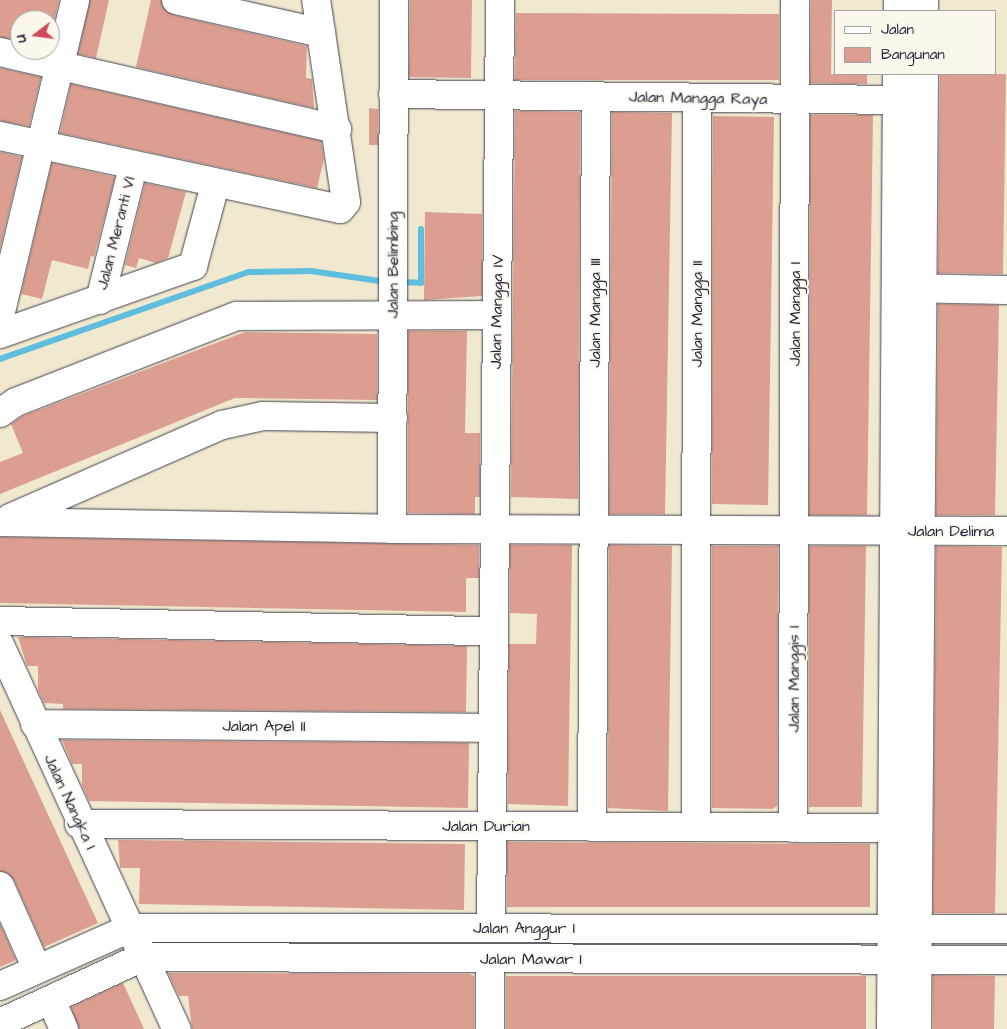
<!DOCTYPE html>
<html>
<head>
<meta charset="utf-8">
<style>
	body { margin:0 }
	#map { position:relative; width:1007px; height:1029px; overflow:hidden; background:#f1e9cf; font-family:"Architects Daughter",sans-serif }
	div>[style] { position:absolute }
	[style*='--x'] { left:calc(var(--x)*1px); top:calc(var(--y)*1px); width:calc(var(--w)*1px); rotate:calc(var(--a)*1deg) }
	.stream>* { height:6px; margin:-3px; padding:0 3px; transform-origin:3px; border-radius:3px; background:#5fbddd }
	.building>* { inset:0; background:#db9e91 }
	.roads { filter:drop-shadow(0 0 1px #414051) drop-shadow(0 0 1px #414051) }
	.minor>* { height:28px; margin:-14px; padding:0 14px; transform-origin:14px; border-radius:14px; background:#fff }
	span { translate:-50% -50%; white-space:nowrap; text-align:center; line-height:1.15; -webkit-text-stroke:4px #fbf7ec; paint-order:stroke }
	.street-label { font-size:16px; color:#22223b }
	.legend { position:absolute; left:834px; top:10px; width:162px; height:65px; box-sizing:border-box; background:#fbf7ec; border:1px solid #a4a2a5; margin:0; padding:6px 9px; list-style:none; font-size:15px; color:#22223b }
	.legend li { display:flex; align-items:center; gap:10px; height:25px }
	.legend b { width:25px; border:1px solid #a4a2a5 }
	.north { position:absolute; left:10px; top:10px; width:50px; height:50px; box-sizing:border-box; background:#fbf7ec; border:1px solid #a4a2a5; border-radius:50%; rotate:255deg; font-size:14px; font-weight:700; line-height:20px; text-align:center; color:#22223b }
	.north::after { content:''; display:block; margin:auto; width:18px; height:22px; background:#d1495b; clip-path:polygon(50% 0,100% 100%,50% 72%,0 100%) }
</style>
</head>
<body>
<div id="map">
	<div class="stream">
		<div style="--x:398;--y:282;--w:23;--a:2"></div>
		<div style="--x:421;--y:283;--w:54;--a:-90"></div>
		<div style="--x:0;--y:359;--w:264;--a:-19.3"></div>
		<div style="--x:249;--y:272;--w:62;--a:-0.9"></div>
		<div style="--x:311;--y:271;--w:76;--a:8.3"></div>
	</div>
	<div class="building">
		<div style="clip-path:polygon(0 0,59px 0,50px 38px,50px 20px,20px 20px,20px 41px,0 37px)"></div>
		<div style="clip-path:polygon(90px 0,109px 0,96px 58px,78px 54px)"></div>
		<div style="clip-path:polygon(151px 0,161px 0,173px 15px,307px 46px,306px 78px,312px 79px,314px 108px,136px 67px)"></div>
		<div style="clip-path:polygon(410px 0,472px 0,471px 78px,409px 77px)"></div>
		<div style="clip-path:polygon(811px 0,832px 0,831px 74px,867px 74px,867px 84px,810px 83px)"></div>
		<div style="clip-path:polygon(516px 13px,779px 14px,779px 80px,515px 80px)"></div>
		<div style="clip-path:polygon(0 68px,41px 77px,29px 126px,0 121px)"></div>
		<div style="clip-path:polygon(940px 74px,1006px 74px,1003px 274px,938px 273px)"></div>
		<div style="clip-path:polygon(71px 84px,321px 141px,324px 159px,317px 188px,60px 133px)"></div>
		<div style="clip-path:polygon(369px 108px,378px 109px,378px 145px,369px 145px)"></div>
		<div style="clip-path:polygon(515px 111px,580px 112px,578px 499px,511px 497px)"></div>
		<div style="clip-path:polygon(612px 112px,672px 113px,665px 514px,609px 514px)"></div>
		<div style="clip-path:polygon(810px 115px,873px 115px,867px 515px,809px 515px)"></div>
		<div style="clip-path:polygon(713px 116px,774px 117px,768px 505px,712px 504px)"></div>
		<div style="clip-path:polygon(0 152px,22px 157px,0 248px)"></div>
		<div style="clip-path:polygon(52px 163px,115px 177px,94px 257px,91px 256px,88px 269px,52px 260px,42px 299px,21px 294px)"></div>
		<div style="clip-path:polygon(145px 183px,186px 192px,168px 258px,156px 263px,139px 258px,136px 268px,125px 265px)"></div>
		<div style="clip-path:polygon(425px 212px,482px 214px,482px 296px,424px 300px)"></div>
		<div style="clip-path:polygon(938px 304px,999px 305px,995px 515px,936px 515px)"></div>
		<div style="clip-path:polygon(408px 331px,467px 331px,465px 433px,480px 433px,480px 497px,475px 497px,475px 514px,408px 513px)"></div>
		<div style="clip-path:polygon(245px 332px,377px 334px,377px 400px,235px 398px,0 494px,0 462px,23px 453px,11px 424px,23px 416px)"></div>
		<div style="clip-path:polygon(0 537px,479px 545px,479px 578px,466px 578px,466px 612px,0 603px)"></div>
		<div style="clip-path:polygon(510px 545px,572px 545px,568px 806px,508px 804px,509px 644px,536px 644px,537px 614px,510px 613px)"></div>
		<div style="clip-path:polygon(609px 545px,672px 546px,668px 811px,608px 808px)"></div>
		<div style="clip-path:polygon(712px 546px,778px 546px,777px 806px,772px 809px,712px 808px)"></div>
		<div style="clip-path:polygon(809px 546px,866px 546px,862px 807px,809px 807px)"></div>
		<div style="clip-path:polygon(936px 546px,1002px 547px,995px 913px,933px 913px)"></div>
		<div style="clip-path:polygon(18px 637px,467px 646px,466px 712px,63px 709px,63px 704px,44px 703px,38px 690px,38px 666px,27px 666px)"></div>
		<div style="clip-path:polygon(0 710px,98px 923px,44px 947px,14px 880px,0 871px)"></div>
		<div style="clip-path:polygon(62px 740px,469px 743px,468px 808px,89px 801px,82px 785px,82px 764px,72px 764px)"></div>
		<div style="clip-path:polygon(118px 840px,465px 844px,464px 910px,139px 904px,140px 868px,120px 868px)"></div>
		<div style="clip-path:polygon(507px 842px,870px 844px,870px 907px,507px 907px)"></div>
		<div style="clip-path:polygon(0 924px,16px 960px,0 967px)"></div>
		<div style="clip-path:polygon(168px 973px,469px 974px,474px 976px,474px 1029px,192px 1029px,188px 996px,179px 996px)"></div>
		<div style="clip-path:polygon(933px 975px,995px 976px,994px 1029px,933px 1029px)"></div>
		<div style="clip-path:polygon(506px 976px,866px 976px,866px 1029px,506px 1029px)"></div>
		<div style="clip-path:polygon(123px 983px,144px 1029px,79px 1029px,71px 1007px)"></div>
	</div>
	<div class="roads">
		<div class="minor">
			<div style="--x:176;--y:0;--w:149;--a:12.8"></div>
			<div style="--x:898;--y:11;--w:11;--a:-90"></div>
			<div style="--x:924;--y:11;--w:11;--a:-90"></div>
			<div style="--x:0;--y:52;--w:346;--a:12.9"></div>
			<div style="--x:393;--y:94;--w:504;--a:0.68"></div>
			<div style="--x:0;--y:136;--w:348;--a:12.1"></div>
			<div style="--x:340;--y:209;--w:9;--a:-49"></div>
			<div style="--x:346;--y:202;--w:204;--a:-98.4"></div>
			<div style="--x:905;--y:288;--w:102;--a:1.1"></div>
			<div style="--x:100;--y:300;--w:137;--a:-76.1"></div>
			<div style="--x:0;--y:316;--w:325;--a:-76.6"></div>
			<div style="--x:0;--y:334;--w:205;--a:-19.4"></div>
			<div style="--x:193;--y:266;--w:84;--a:-74.8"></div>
			<div style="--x:0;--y:413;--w:19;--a:-35"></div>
			<div style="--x:16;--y:402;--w:237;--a:-21.3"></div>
			<div style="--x:237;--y:316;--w:260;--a:-0.2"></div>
			<div style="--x:10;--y:518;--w:232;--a:-23.7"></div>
			<div style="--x:222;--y:425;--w:42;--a:-12.4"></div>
			<div style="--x:263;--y:416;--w:130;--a:0.9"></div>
			<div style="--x:2;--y:522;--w:390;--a:1"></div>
			<div style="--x:392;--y:529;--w:615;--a:0.19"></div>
			<div style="--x:392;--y:529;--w:529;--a:-89.78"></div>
			<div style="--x:0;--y:621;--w:494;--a:1.2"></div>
			<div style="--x:0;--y:645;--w:423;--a:65.3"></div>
			<div style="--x:35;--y:724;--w:458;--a:0.5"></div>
			<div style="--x:79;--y:824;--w:813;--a:0.28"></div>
			<div style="--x:592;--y:827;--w:731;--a:-89.69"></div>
			<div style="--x:696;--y:827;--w:729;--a:-89.92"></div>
			<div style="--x:793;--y:828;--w:828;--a:-89.86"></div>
			<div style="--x:0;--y:886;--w:91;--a:66"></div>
			<div style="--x:491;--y:928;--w:928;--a:-89.44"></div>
			<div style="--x:0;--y:986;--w:143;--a:-23.9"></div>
			<div style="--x:131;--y:928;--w:876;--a:0.07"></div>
			<div style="--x:51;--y:1000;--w:32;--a:66"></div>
			<div style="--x:0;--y:1023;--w:157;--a:-24.8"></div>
			<div style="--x:143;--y:957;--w:864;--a:0.2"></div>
			<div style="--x:490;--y:1029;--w:71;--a:-90"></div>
			<div style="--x:891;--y:1029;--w:955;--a:-89.64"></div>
			<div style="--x:917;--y:1029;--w:955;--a:-89.58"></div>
		</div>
	</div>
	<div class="street-label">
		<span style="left:698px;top:98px;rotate:1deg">Jalan Mangga Raya</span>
		<span style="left:116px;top:233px;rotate:-76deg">Jalan Meranti VI</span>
		<span style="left:393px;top:265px;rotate:-90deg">Jalan Belimbing</span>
		<span style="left:497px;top:312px;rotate:-89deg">Jalan Mangga IV</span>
		<span style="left:595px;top:313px;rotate:-90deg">Jalan Mangga III</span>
		<span style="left:697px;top:314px;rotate:-90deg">Jalan Mangga II</span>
		<span style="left:795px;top:314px;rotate:-90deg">Jalan Mangga I</span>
		<span style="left:951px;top:531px">Jalan Delima</span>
		<span style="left:794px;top:679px;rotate:-90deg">Jalan Manggis I</span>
		<span style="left:264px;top:726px">Jalan Apel II</span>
		<span style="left:70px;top:802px;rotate:65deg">Jalan Nangka I</span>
		<span style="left:486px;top:826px">Jalan Durian</span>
		<span style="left:524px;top:928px">Jalan Anggur I</span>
		<span style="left:531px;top:959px">Jalan Mawar I</span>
	</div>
	<ul class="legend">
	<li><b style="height:6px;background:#fff"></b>Jalan</li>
	<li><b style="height:14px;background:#db9e91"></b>Bangunan</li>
	</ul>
	<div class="north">U</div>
</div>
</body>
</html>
